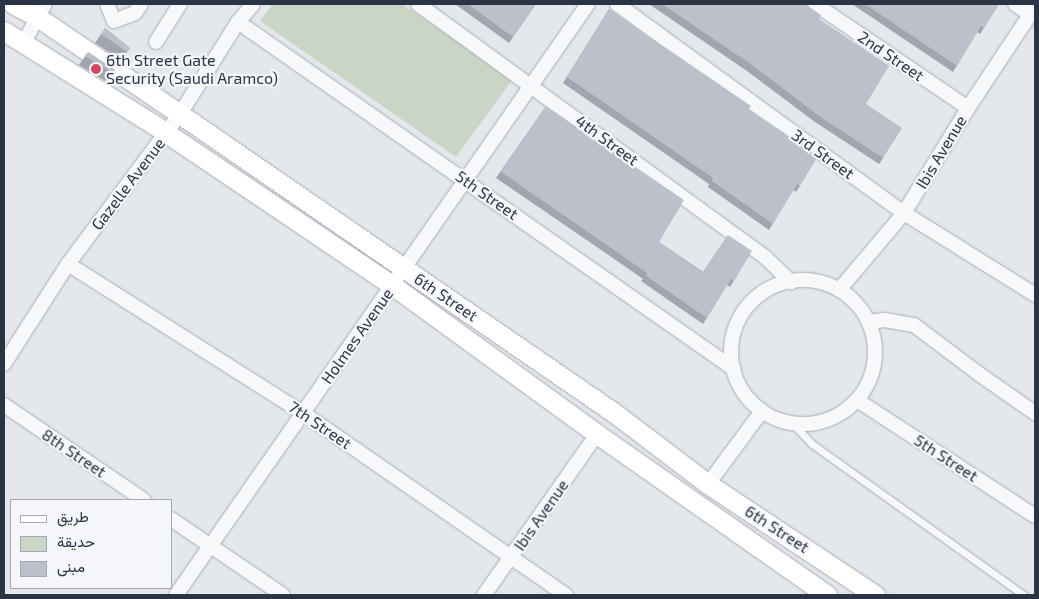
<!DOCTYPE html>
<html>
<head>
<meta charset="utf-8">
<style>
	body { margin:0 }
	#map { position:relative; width:1039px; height:599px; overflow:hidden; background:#e4e7ec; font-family:"Exo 2",Vazirmatn,sans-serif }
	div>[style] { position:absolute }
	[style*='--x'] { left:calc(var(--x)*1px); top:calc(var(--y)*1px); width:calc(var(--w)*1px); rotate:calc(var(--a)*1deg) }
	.green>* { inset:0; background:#c9d6c5 }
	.roads { filter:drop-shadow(0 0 1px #a9aeb7) drop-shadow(0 0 1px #a9aeb7) }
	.lane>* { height:7px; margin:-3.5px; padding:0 3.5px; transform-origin:3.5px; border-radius:3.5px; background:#f7f8fa }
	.street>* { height:14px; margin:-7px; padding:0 7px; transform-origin:7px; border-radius:7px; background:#f7f8fa }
	.street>.ring { margin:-7px; padding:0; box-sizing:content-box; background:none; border:14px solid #f7f8fa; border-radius:50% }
	.secondary>* { height:19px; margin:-9.5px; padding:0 9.5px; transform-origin:9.5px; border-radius:9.5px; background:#fff }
	.wall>* { inset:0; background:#a1a5ae }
	.building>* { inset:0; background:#bbc0ca }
	.dots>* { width:14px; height:14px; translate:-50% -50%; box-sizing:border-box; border:2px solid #f4f6f9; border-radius:50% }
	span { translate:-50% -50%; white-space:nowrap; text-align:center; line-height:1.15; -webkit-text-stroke:4.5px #f4f6f9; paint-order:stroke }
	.street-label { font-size:16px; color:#2b3445 }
	.poi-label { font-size:16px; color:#2b3445 }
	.left { translate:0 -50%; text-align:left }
	.frame { position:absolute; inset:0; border:5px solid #2b3445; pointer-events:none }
	.legend { position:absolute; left:10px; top:499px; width:162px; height:90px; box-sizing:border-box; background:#f4f6f9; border:1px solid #a4a8b1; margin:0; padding:6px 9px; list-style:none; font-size:15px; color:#2b3445 }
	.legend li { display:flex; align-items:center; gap:10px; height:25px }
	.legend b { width:25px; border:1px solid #a4a8b1 }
</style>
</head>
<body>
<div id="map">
	<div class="green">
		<div style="clip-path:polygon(273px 4px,402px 4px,513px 79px,456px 157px,260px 21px)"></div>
	</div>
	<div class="roads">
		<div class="lane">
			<div style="--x:801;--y:424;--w:9;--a:-174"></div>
			<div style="--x:792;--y:423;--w:29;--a:46"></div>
			<div style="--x:812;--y:444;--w:260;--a:35.5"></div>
		</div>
		<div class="street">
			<div style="--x:107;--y:4;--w:18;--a:68"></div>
			<div style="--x:114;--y:21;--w:22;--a:-21"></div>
			<div style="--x:135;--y:13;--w:11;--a:-56"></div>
			<div style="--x:418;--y:4;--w:431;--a:36.1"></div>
			<div style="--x:766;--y:258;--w:35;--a:44"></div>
			<div style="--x:617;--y:4;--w:355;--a:36.1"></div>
			<div style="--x:904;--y:213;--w:155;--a:32"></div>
			<div style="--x:815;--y:4;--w:185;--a:34.2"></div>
			<div style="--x:1015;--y:4;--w:18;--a:34"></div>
			<div style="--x:238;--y:22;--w:605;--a:34.98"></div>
			<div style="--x:24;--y:42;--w:43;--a:-61.1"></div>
			<div style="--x:156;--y:42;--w:45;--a:-57.7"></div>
			<div style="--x:68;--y:264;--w:278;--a:32.4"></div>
			<div style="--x:303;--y:413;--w:320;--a:34.7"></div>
			<div class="ring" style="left:731px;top:280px;width:130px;height:130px"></div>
			<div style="--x:839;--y:290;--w:101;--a:-49.8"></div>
			<div style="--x:904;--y:213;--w:123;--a:-58.6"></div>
			<div style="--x:968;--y:108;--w:121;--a:-56.4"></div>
			<div style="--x:868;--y:322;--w:17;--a:-7"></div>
			<div style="--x:885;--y:320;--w:29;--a:10"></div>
			<div style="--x:914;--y:325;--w:81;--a:37"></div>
			<div style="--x:979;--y:374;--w:68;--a:34.9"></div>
			<div style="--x:4;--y:364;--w:119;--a:-57.4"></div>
			<div style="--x:68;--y:264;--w:187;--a:-53.3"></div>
			<div style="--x:180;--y:114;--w:109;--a:-57.8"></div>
			<div style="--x:238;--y:22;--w:23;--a:-50"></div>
			<div style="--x:857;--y:400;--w:212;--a:33.1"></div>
			<div style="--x:4;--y:405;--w:169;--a:34.2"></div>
			<div style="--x:708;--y:484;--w:91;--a:-53.5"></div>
			<div style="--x:171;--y:519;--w:135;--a:34.2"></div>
			<div style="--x:176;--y:595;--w:720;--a:-55.12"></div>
			<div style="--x:484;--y:595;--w:197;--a:-54.9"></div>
		</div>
		<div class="secondary">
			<div style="--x:13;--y:4;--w:26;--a:28"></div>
			<div style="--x:36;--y:16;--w:167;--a:34.3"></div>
			<div style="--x:174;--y:110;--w:533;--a:34.53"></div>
			<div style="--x:613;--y:412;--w:119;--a:37.2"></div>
			<div style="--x:708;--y:484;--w:201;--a:33.6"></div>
			<div style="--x:4;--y:31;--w:179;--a:32"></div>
			<div style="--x:156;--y:126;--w:285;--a:34"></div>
			<div style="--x:392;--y:285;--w:253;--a:36"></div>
			<div style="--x:597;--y:434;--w:281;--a:35"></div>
		</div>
	</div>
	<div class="wall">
		<div style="clip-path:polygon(455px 4px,536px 4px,509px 43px)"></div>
		<div style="clip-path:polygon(649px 4px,805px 4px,819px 19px,866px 104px,883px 158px,879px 164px,815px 122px,747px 71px)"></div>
		<div style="clip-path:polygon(852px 4px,999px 4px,980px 34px,977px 32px,953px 72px)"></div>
		<div style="clip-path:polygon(609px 9px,749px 109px,800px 186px,796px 192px,793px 190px,769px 230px,708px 187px,709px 184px,563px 83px)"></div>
		<div style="clip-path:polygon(105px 28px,130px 48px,121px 60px,95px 43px)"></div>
		<div style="clip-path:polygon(88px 52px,115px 70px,107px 82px,79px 65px)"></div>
		<div style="clip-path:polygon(546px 106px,659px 242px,703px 272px,728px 235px,734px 281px,730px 287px,727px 285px,703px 324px,641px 281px,643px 279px,610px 256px,496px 178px)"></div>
	</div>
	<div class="building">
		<div style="clip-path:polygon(468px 4px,536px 4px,513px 37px)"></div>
		<div style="clip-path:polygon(662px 4px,805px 4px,821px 15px,819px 19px,889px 66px,866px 104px,902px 128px,883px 158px,819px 116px,752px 65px)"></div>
		<div style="clip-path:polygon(865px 4px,999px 4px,984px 28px,981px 26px,957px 66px)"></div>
		<div style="clip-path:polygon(609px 9px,751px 106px,749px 109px,818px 156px,800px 186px,797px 184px,773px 224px,712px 181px,713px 178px,567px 77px)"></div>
		<div style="clip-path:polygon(105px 28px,130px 48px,127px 52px,101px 34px)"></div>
		<div style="clip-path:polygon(88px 52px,115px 70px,113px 73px,85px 56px)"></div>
		<div style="clip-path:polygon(546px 106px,684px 200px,659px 242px,703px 273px,728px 235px,752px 251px,734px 281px,731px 279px,707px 318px,646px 276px,647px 273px,614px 250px,501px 172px)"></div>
	</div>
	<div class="dots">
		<div style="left:96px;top:69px;background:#d1495b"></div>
	</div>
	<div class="street-label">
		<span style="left:891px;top:56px;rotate:34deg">2nd Street</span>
		<span style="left:607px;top:140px;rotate:36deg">4th Street</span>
		<span style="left:941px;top:152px;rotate:-59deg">Ibis Avenue</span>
		<span style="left:823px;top:154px;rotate:36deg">3rd Street</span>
		<span style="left:128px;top:184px;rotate:-53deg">Gazelle Avenue</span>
		<span style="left:487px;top:195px;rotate:35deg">5th Street</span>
		<span style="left:446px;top:297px;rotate:34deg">6th Street</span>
		<span style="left:357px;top:336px;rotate:-55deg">Holmes Avenue</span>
		<span style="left:320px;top:425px;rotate:34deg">7th Street</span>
		<span style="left:74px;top:453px;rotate:34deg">8th Street</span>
		<span style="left:946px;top:458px;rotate:33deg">5th Street</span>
		<span style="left:541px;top:515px;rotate:-55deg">Ibis Avenue</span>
		<span style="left:777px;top:529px;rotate:33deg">6th Street</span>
	</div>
	<div class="poi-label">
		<span class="left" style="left:106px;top:69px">6th Street Gate<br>Security (Saudi Aramco)</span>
	</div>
	<div class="frame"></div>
	<ul class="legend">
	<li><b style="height:6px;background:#fff"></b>طريق</li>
	<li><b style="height:14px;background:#c9d6c5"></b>حديقة</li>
	<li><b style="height:14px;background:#bbc0ca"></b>مبنى</li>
	</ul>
</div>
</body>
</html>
